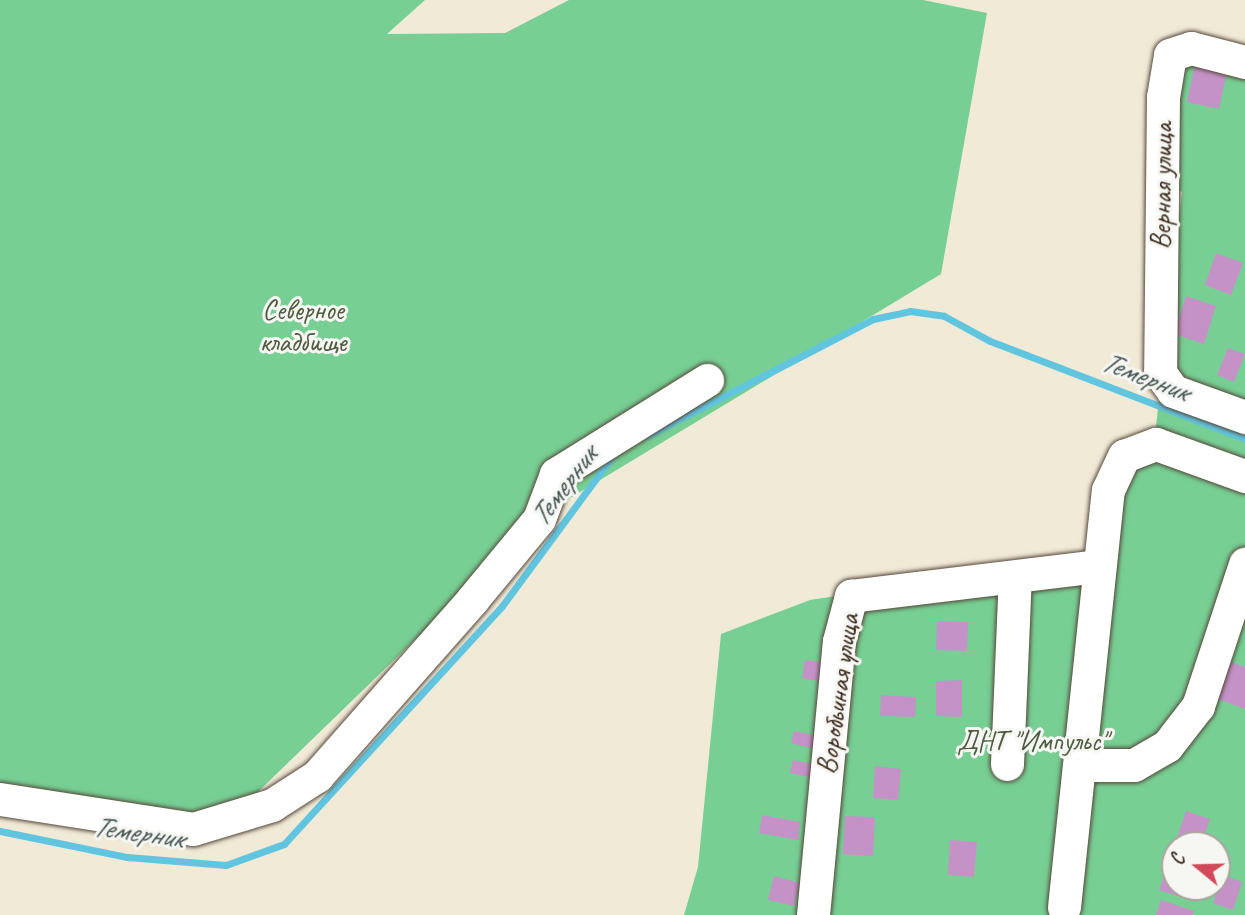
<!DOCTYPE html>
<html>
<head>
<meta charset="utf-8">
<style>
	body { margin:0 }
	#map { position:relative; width:1245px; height:915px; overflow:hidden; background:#f1ead7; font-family:Caveat,sans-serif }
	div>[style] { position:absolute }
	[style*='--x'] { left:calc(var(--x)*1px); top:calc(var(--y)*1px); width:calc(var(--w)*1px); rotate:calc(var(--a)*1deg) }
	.green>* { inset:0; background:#77cf94 }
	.stream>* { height:7px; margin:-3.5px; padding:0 3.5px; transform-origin:3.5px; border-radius:3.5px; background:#62c5e0 }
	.building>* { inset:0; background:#c592c8 }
	.roads { filter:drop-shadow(0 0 2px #56473a) drop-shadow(0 0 2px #56473a) }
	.minor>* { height:33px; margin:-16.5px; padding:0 16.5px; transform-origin:16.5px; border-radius:16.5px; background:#fff }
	span { translate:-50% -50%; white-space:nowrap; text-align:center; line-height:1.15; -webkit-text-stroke:6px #f6f6f2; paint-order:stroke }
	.street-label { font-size:28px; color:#3b2a1e }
	.park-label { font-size:28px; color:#4d5c41 }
	.water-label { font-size:30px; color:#475858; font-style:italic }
	.north { position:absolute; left:1161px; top:831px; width:70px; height:70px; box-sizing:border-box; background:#f6f6f2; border:2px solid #aba49d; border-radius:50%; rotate:289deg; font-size:19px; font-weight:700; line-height:28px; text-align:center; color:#3b2a1e }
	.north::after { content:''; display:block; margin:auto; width:24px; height:32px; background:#d1495b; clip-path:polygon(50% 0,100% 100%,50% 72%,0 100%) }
</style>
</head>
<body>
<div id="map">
	<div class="green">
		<div style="clip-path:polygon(0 0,425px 0,387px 34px,505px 33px,569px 0,923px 0,987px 13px,941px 274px,547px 512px,232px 817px,0 792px)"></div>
		<div style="clip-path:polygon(evenodd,1169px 59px,1245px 74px,1245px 915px,684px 915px,698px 867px,721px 634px,810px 600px,1109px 554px,1127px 456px,1155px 435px,1182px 192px,1156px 179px,1169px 59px,1175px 845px,1217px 845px,1217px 887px,1175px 887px,1175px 845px)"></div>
	</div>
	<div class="stream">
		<div style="--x:649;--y:435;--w:252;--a:-27.4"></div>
		<div style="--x:873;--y:319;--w:38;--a:-12"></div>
		<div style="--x:910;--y:311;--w:34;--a:8"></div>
		<div style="--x:944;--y:316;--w:52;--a:28.5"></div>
		<div style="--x:990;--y:341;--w:273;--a:21"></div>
		<div style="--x:0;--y:831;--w:130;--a:11.6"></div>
		<div style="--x:127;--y:857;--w:99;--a:4.6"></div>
		<div style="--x:226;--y:865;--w:62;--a:-19.9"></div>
		<div style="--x:284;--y:844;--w:323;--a:-47.5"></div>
		<div style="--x:502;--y:606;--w:189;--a:-53.6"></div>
	</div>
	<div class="building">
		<div style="clip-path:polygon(1196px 60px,1228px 67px,1219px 109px,1187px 102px)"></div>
		<div style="clip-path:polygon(1216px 253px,1243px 263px,1231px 295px,1205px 285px)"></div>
		<div style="clip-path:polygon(1186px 296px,1216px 306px,1204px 344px,1174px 334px)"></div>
		<div style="clip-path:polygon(1228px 348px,1245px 354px,1234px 382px,1217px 375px)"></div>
		<div style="clip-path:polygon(937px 621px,968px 622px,967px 651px,936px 650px)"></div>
		<div style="clip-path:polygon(1220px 658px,1245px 667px,1245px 709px,1207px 695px)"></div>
		<div style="clip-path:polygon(805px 660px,828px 663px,824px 682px,802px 678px)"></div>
		<div style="clip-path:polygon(962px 680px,962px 717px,936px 716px,936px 681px)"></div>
		<div style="clip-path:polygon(881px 695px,916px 697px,915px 717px,880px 716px)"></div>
		<div style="clip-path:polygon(794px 731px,818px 736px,815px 749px,791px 743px)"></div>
		<div style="clip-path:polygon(793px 760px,817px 765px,814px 778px,790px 773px)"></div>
		<div style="clip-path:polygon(875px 766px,901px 769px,898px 800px,873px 798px)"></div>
		<div style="clip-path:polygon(1186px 811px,1210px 819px,1201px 845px,1177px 838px)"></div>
		<div style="clip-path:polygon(762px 815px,800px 822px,798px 840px,759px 833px)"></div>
		<div style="clip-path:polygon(845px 816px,875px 817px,873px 856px,843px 854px)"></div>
		<div style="clip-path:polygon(950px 840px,977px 842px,974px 877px,948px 875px)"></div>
		<div style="clip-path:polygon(1170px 859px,1175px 861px,1175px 887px,1201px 887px,1196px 902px,1159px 890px)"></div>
		<div style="clip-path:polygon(1223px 875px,1242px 882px,1233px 910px,1213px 903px)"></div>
		<div style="clip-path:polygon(774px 876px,800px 883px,794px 906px,768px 900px)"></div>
		<div style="clip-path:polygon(1161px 900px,1194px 911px,1193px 915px,1156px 915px)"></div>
	</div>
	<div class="roads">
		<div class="minor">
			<div style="--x:1245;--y:62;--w:56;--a:-165.5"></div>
			<div style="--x:1191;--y:48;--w:22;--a:162"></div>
			<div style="--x:1170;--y:55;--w:43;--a:99.5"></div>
			<div style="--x:1163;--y:97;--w:276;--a:90.6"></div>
			<div style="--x:1160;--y:373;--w:22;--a:54"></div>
			<div style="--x:1173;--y:391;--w:77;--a:19.9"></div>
			<div style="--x:1007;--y:764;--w:187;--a:-87.6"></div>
			<div style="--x:1080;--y:765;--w:54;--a:0"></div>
			<div style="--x:1134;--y:765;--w:38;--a:-30"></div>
			<div style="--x:1167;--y:746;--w:51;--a:-52.2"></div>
			<div style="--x:1198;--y:706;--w:150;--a:-71.7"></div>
			<div style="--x:0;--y:799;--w:195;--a:8.8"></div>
			<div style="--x:193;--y:829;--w:83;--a:-16.9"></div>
			<div style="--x:272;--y:805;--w:54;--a:-32.8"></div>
			<div style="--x:317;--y:776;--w:235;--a:-48.6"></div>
			<div style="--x:472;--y:600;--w:105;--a:-50.4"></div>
			<div style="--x:539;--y:519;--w:48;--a:-69.3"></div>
			<div style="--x:556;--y:474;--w:178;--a:-31.9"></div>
			<div style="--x:1064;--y:907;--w:419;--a:-84"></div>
			<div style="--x:1108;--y:490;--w:38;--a:-65"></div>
			<div style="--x:1124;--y:456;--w:34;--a:-21"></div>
			<div style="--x:1156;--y:444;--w:95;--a:19.8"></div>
			<div style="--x:813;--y:915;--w:275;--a:-84.6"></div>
			<div style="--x:839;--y:641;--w:47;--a:-75.1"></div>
			<div style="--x:851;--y:596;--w:250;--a:-6.9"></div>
		</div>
	</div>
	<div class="street-label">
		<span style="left:1162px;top:186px;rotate:-89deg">Верная улица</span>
		<span style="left:838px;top:694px;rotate:-82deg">Воробьиная улица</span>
	</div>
	<div class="park-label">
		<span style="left:303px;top:326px">Северное<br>кладбище</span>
		<span style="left:1032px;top:741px">ДНТ "Импульс"</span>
	</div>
	<div class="water-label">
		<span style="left:1145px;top:376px;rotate:21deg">Темерник</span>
		<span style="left:563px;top:486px;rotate:-53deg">Темерник</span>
		<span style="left:138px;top:832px;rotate:8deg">Темерник</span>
	</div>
	<div class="north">С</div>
</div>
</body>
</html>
